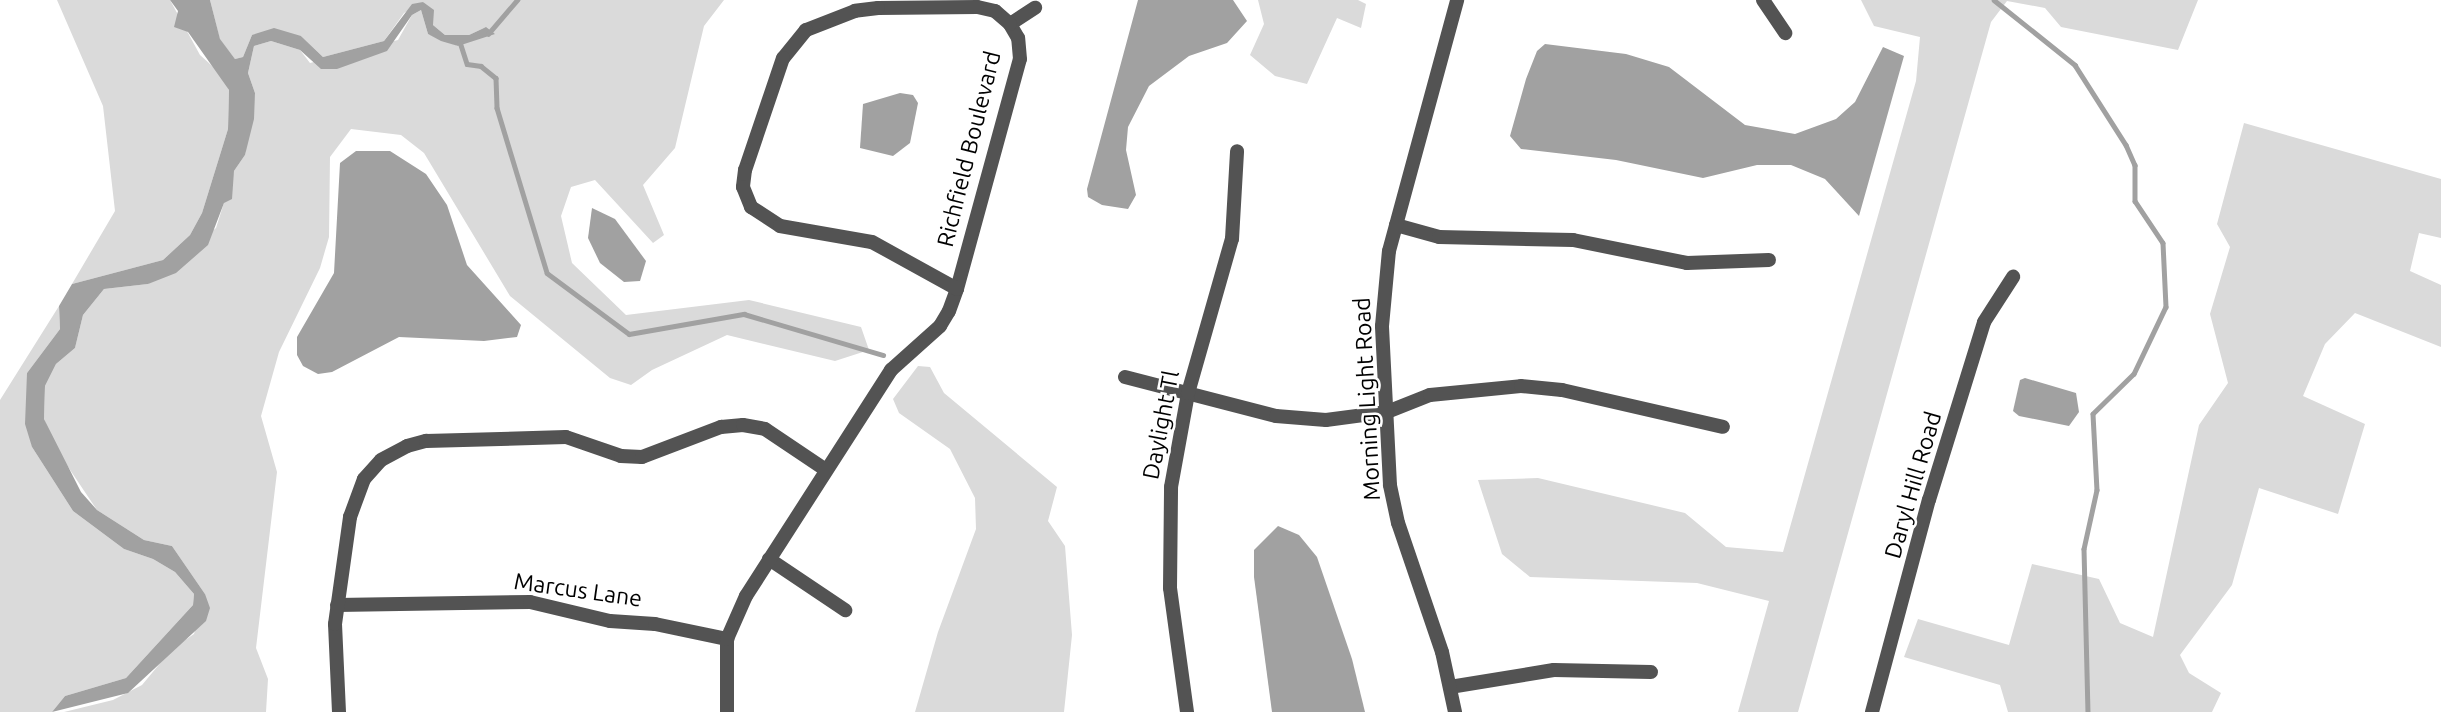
<!DOCTYPE html>
<html>
<head>
<meta charset="utf-8">
<style>
	body { margin:0 }
	#map { position:relative; width:2441px; height:712px; overflow:hidden; background:#fff; font-family:Ubuntu,sans-serif }
	div>[style] { position:absolute }
	[style*='--x'] { left:calc(var(--x)*1px); top:calc(var(--y)*1px); width:calc(var(--w)*1px); rotate:calc(var(--a)*1deg) }
	.green>* { inset:0; background:#dadada }
	.water>* { inset:0; background:#a1a1a1 }
	.stream>* { height:4.5px; margin:-2.25px; padding:0 2.25px; transform-origin:2.25px; border-radius:2.25px; background:#a1a1a1 }
	.street>* { height:14px; margin:-7px; padding:0 7px; transform-origin:7px; border-radius:7px; background:#535353 }
	span { translate:-50% -50%; white-space:nowrap; text-align:center; line-height:1.15; -webkit-text-stroke:5px #fff; paint-order:stroke }
	.street-label { font-size:23px; color:#000 }
</style>
</head>
<body>
<div id="map">
	<div class="green">
		<div style="clip-path:polygon(57px 0,170px 0,200px 55px,220px 73px,229px 90px,228px 129px,202px 213px,190px 235px,163px 260px,72px 284px,115px 211px,103px 106px)"></div>
		<div style="clip-path:polygon(210px 0,724px 0,704px 26px,675px 148px,643px 185px,664px 235px,653px 243px,595px 180px,571px 187px,561px 216px,572px 263px,626px 315px,749px 300px,861px 327px,869px 350px,835px 361px,727px 335px,652px 370px,631px 385px,610px 378px,510px 296px,424px 153px,401px 135px,351px 129px,330px 157px,329px 237px,320px 268px,279px 352px,261px 416px,277px 472px,256px 648px,268px 679px,266px 712px,64px 712px,113px 700px,142px 685px,172px 649px,194px 634px,205px 594px,172px 546px,144px 540px,97px 510px,56px 449px,44px 419px,45px 386px,56px 364px,75px 348px,83px 315px,104px 289px,148px 284px,216px 228px,234px 171px,245px 155px,255px 93px,248px 73px,254px 46px,271px 41px,300px 50px,310px 63px,398px 40px,412px 15px,421px 10px,428px 34px,458px 46px,486px 27px,469px 35px,445px 35px,433px 25px,423px 2px,404px 13px,384px 41px,323px 57px,301px 36px,252px 35px,243px 57px,235px 59px,220px 40px)"></div>
		<div style="clip-path:polygon(1258px 0,1358px 0,1366px 4px,1361px 28px,1337px 18px,1307px 84px,1275px 76px,1250px 55px,1264px 24px)"></div>
		<div style="clip-path:polygon(1861px 0,2198px 0,2178px 50px,2061px 27px,2045px 8px,2007px 1px,1991px 22px,1798px 712px,1738px 712px,1769px 601px,1697px 583px,1530px 577px,1502px 554px,1478px 480px,1538px 478px,1685px 513px,1726px 547px,1783px 552px,1916px 81px,1920px 37px,1874px 26px)"></div>
		<div style="clip-path:polygon(2244px 123px,2441px 179px,2441px 238px,2419px 233px,2410px 271px,2441px 285px,2441px 347px,2355px 313px,2325px 344px,2303px 396px,2365px 424px,2338px 514px,2259px 488px,2232px 585px,2180px 655px,2189px 673px,2221px 693px,2212px 712px,2008px 712px,2000px 685px,1904px 657px,1918px 619px,2009px 645px,2032px 564px,2099px 579px,2120px 623px,2153px 637px,2199px 425px,2228px 383px,2210px 314px,2230px 247px,2217px 224px)"></div>
		<div style="clip-path:polygon(59px 306px,60px 329px,27px 373px,32px 447px,73px 511px,124px 549px,153px 559px,175px 572px,194px 594px,193px 605px,126px 678px,65px 696px,52px 712px,0 712px,0 400px)"></div>
		<div style="clip-path:polygon(918px 366px,930px 367px,944px 393px,1057px 487px,1048px 521px,1065px 546px,1072px 635px,1064px 712px,915px 712px,938px 632px,976px 529px,975px 498px,950px 449px,899px 413px,893px 399px)"></div>
	</div>
	<div class="water">
		<div style="clip-path:polygon(170px 0,210px 0,220px 39px,235px 59px,243px 57px,252px 35px,274px 28px,301px 36px,323px 57px,384px 41px,412px 4px,423px 2px,434px 10px,433px 25px,445px 35px,469px 35px,486px 27px,495px 34px,458px 46px,441px 41px,428px 34px,421px 10px,412px 15px,387px 51px,337px 69px,321px 69px,300px 50px,271px 41px,254px 46px,248px 73px,255px 93px,254px 119px,245px 155px,234px 171px,232px 199px,224px 203px,208px 245px,176px 273px,148px 284px,104px 289px,83px 315px,75px 348px,56px 364px,45px 386px,44px 419px,81px 492px,97px 510px,144px 540px,172px 546px,205px 594px,210px 608px,206px 621px,128px 693px,52px 712px,65px 696px,126px 678px,193px 605px,194px 594px,175px 572px,153px 559px,124px 549px,73px 511px,32px 447px,25px 424px,27px 373px,60px 329px,59px 306px,72px 284px,163px 260px,190px 235px,202px 213px,228px 129px,229px 90px,188px 32px,174px 27px,178px 11px)"></div>
		<div style="clip-path:polygon(1138px 0,1233px 0,1247px 21px,1227px 43px,1189px 56px,1149px 86px,1128px 127px,1126px 150px,1136px 195px,1128px 209px,1102px 205px,1088px 197px,1087px 189px)"></div>
		<div style="clip-path:polygon(1545px 44px,1626px 54px,1669px 67px,1745px 125px,1795px 134px,1836px 119px,1855px 102px,1883px 47px,1904px 56px,1859px 216px,1825px 179px,1791px 165px,1757px 165px,1703px 178px,1616px 160px,1521px 149px,1510px 136px,1526px 79px,1537px 51px)"></div>
		<div style="clip-path:polygon(900px 93px,913px 95px,918px 103px,910px 143px,893px 156px,860px 148px,863px 104px)"></div>
		<div style="clip-path:polygon(356px 151px,390px 151px,426px 174px,447px 205px,467px 265px,521px 325px,517px 337px,484px 341px,399px 337px,332px 372px,318px 374px,303px 366px,297px 355px,297px 337px,334px 273px,340px 163px)"></div>
		<div style="clip-path:polygon(592px 208px,615px 219px,646px 261px,640px 281px,624px 282px,600px 263px,588px 238px)"></div>
		<div style="clip-path:polygon(2025px 378px,2076px 393px,2079px 412px,2069px 426px,2019px 416px,2013px 411px,2020px 380px)"></div>
		<div style="clip-path:polygon(1278px 526px,1299px 535px,1317px 557px,1352px 659px,1365px 712px,1272px 712px,1254px 577px,1254px 550px)"></div>
	</div>
	<div class="stream">
		<div style="--x:1994;--y:0;--w:104;--a:38.7"></div>
		<div style="--x:2075;--y:65;--w:95;--a:57.5"></div>
		<div style="--x:2126;--y:145;--w:22;--a:66"></div>
		<div style="--x:2135;--y:165;--w:36;--a:90"></div>
		<div style="--x:2135;--y:201;--w:50;--a:56.3"></div>
		<div style="--x:2163;--y:243;--w:64;--a:87.3"></div>
		<div style="--x:2166;--y:307;--w:74;--a:115.5"></div>
		<div style="--x:2134;--y:374;--w:57;--a:135.7"></div>
		<div style="--x:2093;--y:414;--w:76;--a:87"></div>
		<div style="--x:2097;--y:490;--w:60;--a:102.4"></div>
		<div style="--x:2084;--y:549;--w:163;--a:88.6"></div>
		<div style="--x:488;--y:34;--w:45;--a:-49.5"></div>
		<div style="--x:460;--y:42;--w:23;--a:72"></div>
		<div style="--x:467;--y:64;--w:14;--a:8"></div>
		<div style="--x:481;--y:66;--w:19;--a:39"></div>
		<div style="--x:496;--y:78;--w:30;--a:88"></div>
		<div style="--x:497;--y:108;--w:172;--a:73.1"></div>
		<div style="--x:547;--y:273;--w:102;--a:36.6"></div>
		<div style="--x:629;--y:334;--w:117;--a:-9.9"></div>
		<div style="--x:744;--y:314;--w:145;--a:16.4"></div>
	</div>
	<div class="street">
		<div style="--x:1763;--y:0;--w:40;--a:56"></div>
		<div style="--x:1010;--y:24;--w:30;--a:-33"></div>
		<div style="--x:1396;--y:225;--w:45;--a:15.6"></div>
		<div style="--x:1439;--y:237;--w:134;--a:1.3"></div>
		<div style="--x:1573;--y:240;--w:116;--a:11.4"></div>
		<div style="--x:1687;--y:263;--w:82;--a:-2.1"></div>
		<div style="--x:1125;--y:377;--w:156;--a:14.5"></div>
		<div style="--x:1276;--y:416;--w:50;--a:4.6"></div>
		<div style="--x:1326;--y:420;--w:62;--a:-7.5"></div>
		<div style="--x:1387;--y:412;--w:46;--a:-21.6"></div>
		<div style="--x:1430;--y:395;--w:91;--a:-5.6"></div>
		<div style="--x:1521;--y:386;--w:41;--a:5.6"></div>
		<div style="--x:1562;--y:390;--w:165;--a:12.9"></div>
		<div style="--x:769;--y:559;--w:92;--a:33.9"></div>
		<div style="--x:337;--y:605;--w:193;--a:-0.9"></div>
		<div style="--x:530;--y:602;--w:82;--a:13.4"></div>
		<div style="--x:610;--y:621;--w:45;--a:3.8"></div>
		<div style="--x:655;--y:624;--w:74;--a:11.8"></div>
		<div style="--x:1450;--y:687;--w:105;--a:-9.3"></div>
		<div style="--x:1554;--y:670;--w:97;--a:1.2"></div>
		<div style="--x:339;--y:712;--w:88;--a:-92.6"></div>
		<div style="--x:335;--y:624;--w:108;--a:-82"></div>
		<div style="--x:350;--y:517;--w:40;--a:-69.8"></div>
		<div style="--x:364;--y:479;--w:25;--a:-48"></div>
		<div style="--x:381;--y:460;--w:30;--a:-28"></div>
		<div style="--x:407;--y:446;--w:20;--a:-15"></div>
		<div style="--x:426;--y:441;--w:140;--a:-1.6"></div>
		<div style="--x:566;--y:437;--w:58;--a:19.1"></div>
		<div style="--x:621;--y:456;--w:21;--a:3"></div>
		<div style="--x:642;--y:457;--w:85;--a:-20.8"></div>
		<div style="--x:721;--y:427;--w:22;--a:-5"></div>
		<div style="--x:743;--y:425;--w:22;--a:10"></div>
		<div style="--x:765;--y:429;--w:73;--a:33.9"></div>
		<div style="--x:727;--y:712;--w:73;--a:-90"></div>
		<div style="--x:727;--y:639;--w:47;--a:-66.2"></div>
		<div style="--x:746;--y:596;--w:269;--a:-57.3"></div>
		<div style="--x:891;--y:370;--w:66;--a:-41.9"></div>
		<div style="--x:940;--y:326;--w:17;--a:-59"></div>
		<div style="--x:949;--y:311;--w:23;--a:-70"></div>
		<div style="--x:957;--y:289;--w:238;--a:-74.7"></div>
		<div style="--x:1020;--y:59;--w:21;--a:-95"></div>
		<div style="--x:1018;--y:38;--w:16;--a:-120"></div>
		<div style="--x:1010;--y:24;--w:20;--a:-139"></div>
		<div style="--x:995;--y:11;--w:18;--a:-167"></div>
		<div style="--x:977;--y:7;--w:99;--a:179.4"></div>
		<div style="--x:878;--y:8;--w:23;--a:173"></div>
		<div style="--x:855;--y:11;--w:53;--a:158.8"></div>
		<div style="--x:806;--y:30;--w:36;--a:129"></div>
		<div style="--x:783;--y:58;--w:118;--a:108.7"></div>
		<div style="--x:745;--y:170;--w:17;--a:97"></div>
		<div style="--x:743;--y:187;--w:22;--a:68"></div>
		<div style="--x:751;--y:207;--w:35;--a:33"></div>
		<div style="--x:780;--y:226;--w:93;--a:9.9"></div>
		<div style="--x:872;--y:242;--w:97;--a:28.9"></div>
		<div style="--x:1187;--y:712;--w:125;--a:-97.8"></div>
		<div style="--x:1170;--y:588;--w:101;--a:-89.4"></div>
		<div style="--x:1171;--y:487;--w:96;--a:-79.7"></div>
		<div style="--x:1188;--y:393;--w:160;--a:-74.1"></div>
		<div style="--x:1232;--y:239;--w:88;--a:-86.7"></div>
		<div style="--x:1455;--y:712;--w:61;--a:-102.2"></div>
		<div style="--x:1442;--y:652;--w:136;--a:-108.8"></div>
		<div style="--x:1398;--y:523;--w:39;--a:-102"></div>
		<div style="--x:1390;--y:485;--w:159;--a:-92.9"></div>
		<div style="--x:1382;--y:326;--w:75;--a:-84.7"></div>
		<div style="--x:1389;--y:251;--w:260;--a:-74.8"></div>
		<div style="--x:1872;--y:712;--w:220;--a:-75"></div>
		<div style="--x:1929;--y:500;--w:186;--a:-72.8"></div>
		<div style="--x:1984;--y:322;--w:54;--a:-57.2"></div>
	</div>
	<div class="street-label">
		<span style="left:969px;top:149px;rotate:-76deg">Richfield Boulevard</span>
		<span style="left:1367px;top:399px;rotate:-93deg">Morning Light Road</span>
		<span style="left:1161px;top:425px;rotate:-79deg">Daylight Tl</span>
		<span style="left:1913px;top:485px;rotate:-74deg">Daryl Hill Road</span>
		<span style="left:578px;top:590px;rotate:8deg">Marcus Lane</span>
	</div>
</div>
</body>
</html>
